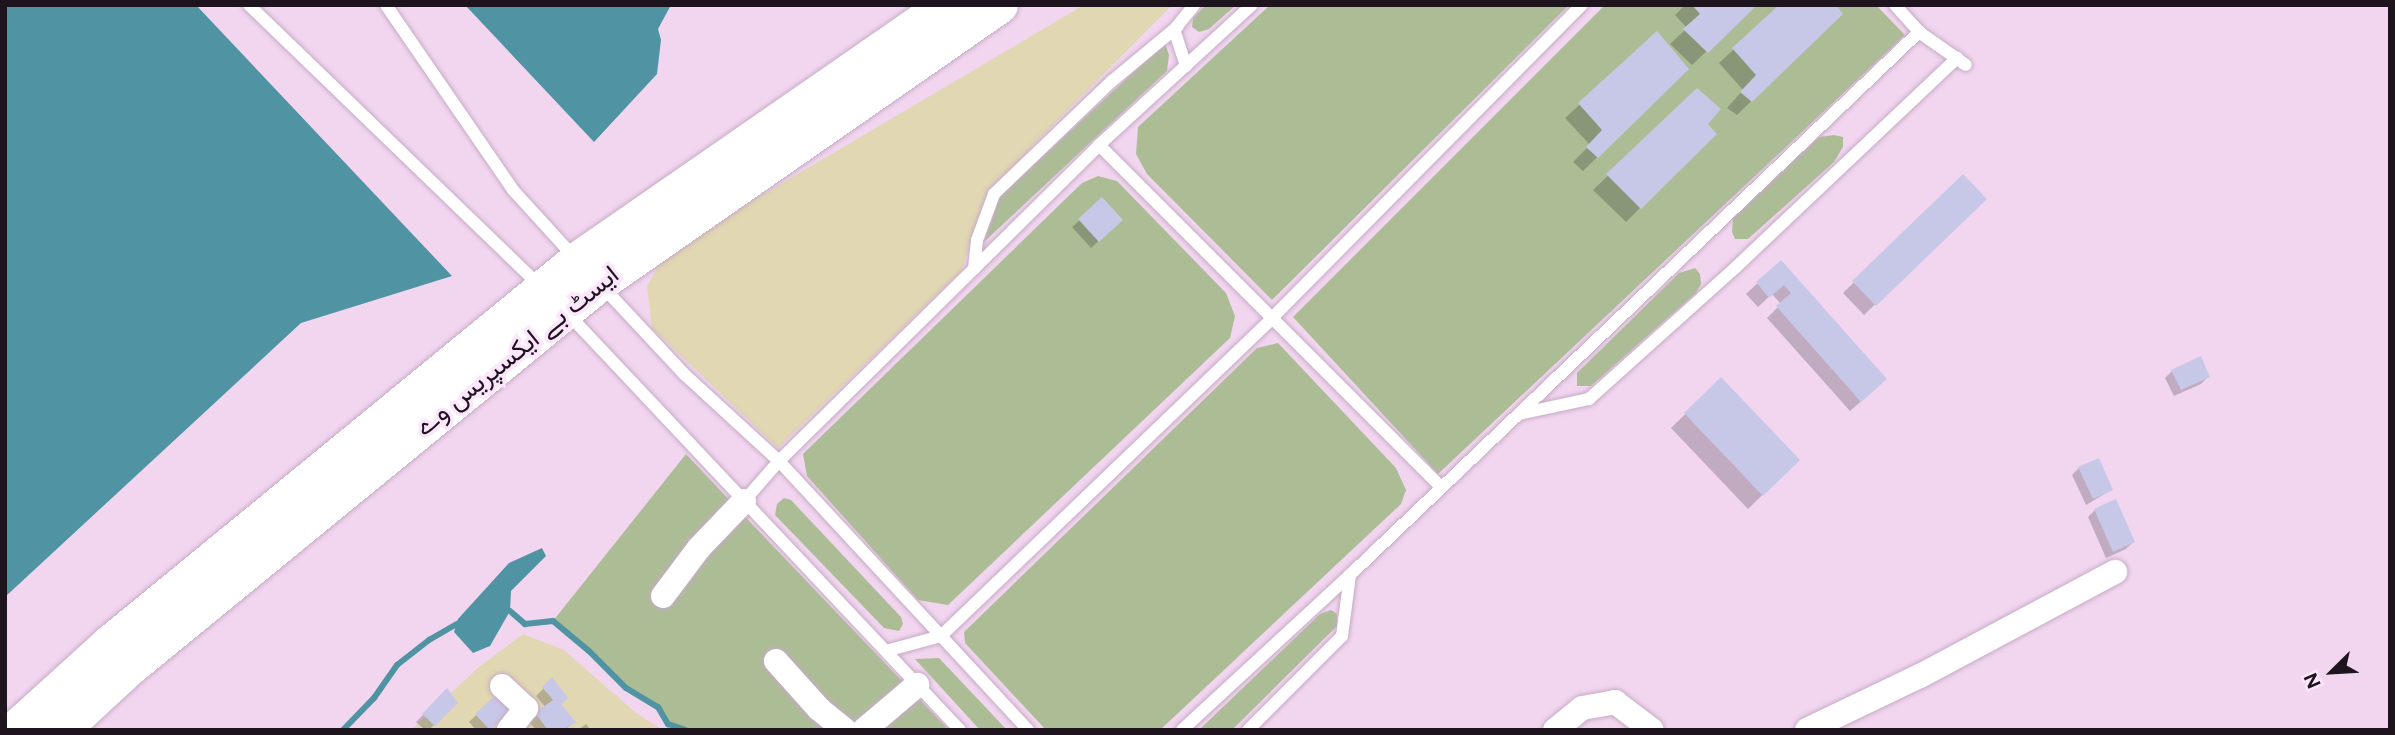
<!DOCTYPE html>
<html>
<head>
<meta charset="utf-8">
<style>
	body { margin:0 }
	#map { position:relative; width:2395px; height:735px; overflow:hidden; background:#f2d6f0; font-family:Figtree,Vazirmatn,sans-serif }
	div>[style] { position:absolute }
	[style*='--x'] { left:calc(var(--x)*1px); top:calc(var(--y)*1px); width:calc(var(--w)*1px); rotate:calc(var(--a)*1deg) }
	.green>* { inset:0; background:#acbd96 }
	.sand>* { inset:0; background:#e1d7b2 }
	.water>* { inset:0; background:#5094a3 }
	.shadow>* { inset:0; background:#0003 }
	.stream>* { height:6px; margin:-3px; padding:0 3px; transform-origin:3px; border-radius:3px; background:#5094a3 }
	.building>* { inset:0; background:#c7c7e8 }
	.roads { filter:drop-shadow(0 0 2px #c6abc4) drop-shadow(0 0 2px #c6abc4) }
	.service>* { height:12px; margin:-6px; padding:0 6px; transform-origin:6px; border-radius:6px; background:#fff }
	.minor>* { height:24px; margin:-12px; padding:0 12px; transform-origin:12px; border-radius:12px; background:#fff }
	.primary>* { height:38px; margin:-19px; padding:0 19px; transform-origin:19px; border-radius:19px; background:#fff }
	span { translate:-50% -50%; white-space:nowrap; text-align:center; line-height:1.15; -webkit-text-stroke:7px #fce6fb; paint-order:stroke }
	.street-label { font-size:26px; color:#1e141d }
	.frame { position:absolute; inset:0; border:7px solid #1e141d; pointer-events:none }
	.north { position:absolute; left:2297px; top:637px; width:70px; height:70px; -webkit-text-stroke:5px #fce6fb; paint-order:stroke; rotate:246deg; font-size:19px; font-weight:700; line-height:28px; text-align:center; color:#1e141d }
	.north::after { content:''; display:block; margin:auto; width:24px; height:32px; background:#1e141d; clip-path:polygon(50% 0,100% 100%,50% 72%,0 100%) }
</style>
</head>
<body>
<div id="map">
	<div class="green">
		<div style="clip-path:polygon(1206px 5px,1236px 5px,1209px 29px,1199px 32px,1192px 27px,1193px 18px)"></div>
		<div style="clip-path:polygon(1270px 5px,1569px 5px,1272px 300px,1147px 174px,1136px 154px,1138px 127px)"></div>
		<div style="clip-path:polygon(1605px 5px,1876px 5px,1905px 35px,1438px 474px,1293px 317px)"></div>
		<div style="clip-path:polygon(1165px 43px,1169px 55px,1167px 71px,984px 242px,1000px 196px)"></div>
		<div style="clip-path:polygon(1834px 135px,1843px 137px,1843px 147px,1834px 162px,1748px 239px,1735px 239px,1732px 232px,1733px 218px,1819px 137px)"></div>
		<div style="clip-path:polygon(1098px 176px,1117px 181px,1226px 293px,1235px 316px,1230px 338px,948px 605px,918px 600px,807px 476px,803px 454px,1082px 183px)"></div>
		<div style="clip-path:polygon(1695px 268px,1700px 274px,1701px 284px,1696px 293px,1591px 386px,1577px 386px,1577px 373px,1679px 273px)"></div>
		<div style="clip-path:polygon(1278px 343px,1396px 468px,1406px 490px,1401px 504px,1160px 730px,1046px 730px,965px 643px,964px 632px,1257px 348px)"></div>
		<div style="clip-path:polygon(686px 454px,752px 524px,949px 730px,685px 730px,668px 724px,658px 707px,626px 688px,589px 651px,553px 621px)"></div>
		<div style="clip-path:polygon(784px 498px,791px 500px,901px 617px,903px 624px,899px 631px,884px 628px,775px 515px,777px 504px)"></div>
		<div style="clip-path:polygon(1331px 610px,1337px 614px,1337px 626px,1232px 730px,1199px 730px,1320px 614px)"></div>
		<div style="clip-path:polygon(939px 658px,1007px 730px,980px 730px,915px 659px)"></div>
	</div>
	<div class="sand">
		<div style="clip-path:polygon(1084px 5px,1172px 5px,1034px 144px,985px 197px,962px 270px,778px 448px,652px 328px,647px 286px,667px 251px)"></div>
		<div style="clip-path:polygon(523px 634px,564px 650px,636px 713px,663px 730px,411px 730px,479px 667px)"></div>
	</div>
	<div class="water">
		<div style="clip-path:polygon(5px 5px,196px 5px,452px 276px,301px 323px,5px 597px)"></div>
		<div style="clip-path:polygon(465px 5px,671px 5px,658px 29px,661px 40px,657px 74px,594px 142px)"></div>
		<div style="clip-path:polygon(542px 548px,546px 556px,511px 591px,510px 611px,490px 646px,473px 653px,454px 632px,458px 619px,509px 563px)"></div>
	</div>
	<div class="shadow">
		<div style="clip-path:polygon(1685px 5px,1755px 5px,1692px 65px,1670px 44px,1687px 28px,1675px 15px)"></div>
		<div style="clip-path:polygon(1781px 5px,1841px 14px,1737px 115px,1727px 108px,1743px 90px,1719px 63px)"></div>
		<div style="clip-path:polygon(1657px 34px,1687px 69px,1583px 171px,1573px 162px,1590px 145px,1565px 118px)"></div>
		<div style="clip-path:polygon(1697px 90px,1706px 124px,1714px 134px,1626px 222px,1593px 190px)"></div>
		<div style="clip-path:polygon(1963px 176px,1985px 199px,1864px 315px,1843px 293px)"></div>
		<div style="clip-path:polygon(1102px 200px,1121px 220px,1091px 248px,1072px 227px)"></div>
		<div style="clip-path:polygon(1780px 262px,1874px 390px,1850px 411px,1767px 318px,1781px 304px,1772px 294px,1758px 307px,1746px 294px)"></div>
		<div style="clip-path:polygon(2172px 371px,2208px 377px,2201px 384px,2174px 396px,2165px 378px)"></div>
		<div style="clip-path:polygon(1721px 379px,1798px 460px,1748px 509px,1671px 428px)"></div>
		<div style="clip-path:polygon(2079px 468px,2111px 490px,2086px 505px,2072px 475px)"></div>
		<div style="clip-path:polygon(2095px 510px,2133px 542px,2126px 549px,2106px 558px,2088px 517px)"></div>
		<div style="clip-path:polygon(552px 680px,559px 704px,574px 722px,565px 730px,536px 730px,529px 722px,546px 708px,536px 696px)"></div>
		<div style="clip-path:polygon(447px 691px,456px 703px,429px 730px,425px 730px,416px 722px)"></div>
		<div style="clip-path:polygon(497px 695px,510px 708px,488px 730px,476px 730px,469px 722px)"></div>
		<div style="clip-path:polygon(586px 724px,591px 730px,578px 730px)"></div>
	</div>
	<div class="stream">
		<div style="--x:510;--y:611;--w:20;--a:41"></div>
		<div style="--x:525;--y:624;--w:28;--a:-6"></div>
		<div style="--x:553;--y:621;--w:47;--a:39.8"></div>
		<div style="--x:589;--y:651;--w:52;--a:45"></div>
		<div style="--x:626;--y:688;--w:37;--a:31"></div>
		<div style="--x:658;--y:707;--w:20;--a:60"></div>
		<div style="--x:668;--y:724;--w:18;--a:19"></div>
		<div style="--x:343;--y:730;--w:45;--a:-45.9"></div>
		<div style="--x:374;--y:698;--w:40;--a:-55.1"></div>
		<div style="--x:397;--y:665;--w:41;--a:-38"></div>
		<div style="--x:429;--y:640;--w:32;--a:-30"></div>
	</div>
	<div class="building">
		<div style="clip-path:polygon(1692px 5px,1757px 5px,1708px 53px,1683px 29px,1700px 14px)"></div>
		<div style="clip-path:polygon(1779px 5px,1836px 5px,1843px 14px,1752px 102px,1740px 92px,1756px 75px,1732px 48px)"></div>
		<div style="clip-path:polygon(1657px 31px,1689px 69px,1598px 158px,1586px 147px,1602px 130px,1578px 103px)"></div>
		<div style="clip-path:polygon(1697px 88px,1721px 109px,1708px 124px,1717px 134px,1641px 209px,1606px 174px)"></div>
		<div style="clip-path:polygon(1963px 174px,1987px 199px,1876px 306px,1852px 281px)"></div>
		<div style="clip-path:polygon(1102px 197px,1123px 220px,1099px 242px,1078px 219px)"></div>
		<div style="clip-path:polygon(1781px 260px,1887px 379px,1861px 402px,1776px 306px,1791px 293px,1784px 285px,1769px 298px,1756px 282px)"></div>
		<div style="clip-path:polygon(2201px 356px,2210px 377px,2181px 390px,2171px 370px)"></div>
		<div style="clip-path:polygon(1721px 377px,1800px 460px,1763px 496px,1684px 413px)"></div>
		<div style="clip-path:polygon(2099px 458px,2113px 490px,2093px 499px,2078px 467px)"></div>
		<div style="clip-path:polygon(2116px 499px,2135px 542px,2113px 552px,2094px 509px)"></div>
		<div style="clip-path:polygon(552px 677px,568px 698px,561px 704px,576px 722px,563px 730px,548px 730px,535px 713px,553px 700px,542px 687px)"></div>
		<div style="clip-path:polygon(447px 688px,458px 703px,435px 726px,422px 714px)"></div>
		<div style="clip-path:polygon(498px 693px,513px 708px,490px 730px,475px 714px)"></div>
	</div>
	<div class="roads">
		<div class="service">
			<div style="--x:249;--y:5;--w:406;--a:44"></div>
			<div style="--x:386;--y:5;--w:224;--a:55.5"></div>
			<div style="--x:513;--y:190;--w:92;--a:47.6"></div>
			<div style="--x:1895;--y:5;--w:36;--a:48"></div>
			<div style="--x:1919;--y:32;--w:57;--a:35.1"></div>
			<div style="--x:1186;--y:66;--w:38;--a:-108"></div>
			<div style="--x:1174;--y:30;--w:32;--a:-51"></div>
			<div style="--x:1099;--y:145;--w:484;--a:45"></div>
			<div style="--x:974;--y:269;--w:29;--a:-84"></div>
			<div style="--x:977;--y:240;--w:49;--a:-69.7"></div>
			<div style="--x:994;--y:194;--w:163;--a:-43.8"></div>
			<div style="--x:1112;--y:81;--w:85;--a:-39.7"></div>
			<div style="--x:602;--y:286;--w:120;--a:47"></div>
			<div style="--x:684;--y:374;--w:129;--a:42.5"></div>
			<div style="--x:779;--y:461;--w:367;--a:47.2"></div>
			<div style="--x:569;--y:315;--w:570;--a:46.71"></div>
			<div style="--x:1519;--y:414;--w:72;--a:-12.1"></div>
			<div style="--x:1589;--y:399;--w:196;--a:-41.9"></div>
			<div style="--x:1735;--y:268;--w:306;--a:-43.4"></div>
			<div style="--x:744;--y:501;--w:53;--a:-48.8"></div>
			<div style="--x:779;--y:461;--w:450;--a:-44.6"></div>
			<div style="--x:1099;--y:145;--w:207;--a:-42.5"></div>
			<div style="--x:886;--y:651;--w:57;--a:-15.3"></div>
			<div style="--x:941;--y:636;--w:458;--a:-43.8"></div>
			<div style="--x:1271;--y:319;--w:442;--a:-45.3"></div>
			<div style="--x:1182;--y:730;--w:229;--a:-42.7"></div>
			<div style="--x:1350;--y:575;--w:787;--a:-43.66"></div>
			<div style="--x:1248;--y:730;--w:133;--a:-45"></div>
			<div style="--x:1342;--y:636;--w:62;--a:-82.5"></div>
		</div>
		<div class="minor">
			<div style="--x:663;--y:596;--w:60;--a:-53.1"></div>
			<div style="--x:699;--y:548;--w:65;--a:-46.2"></div>
			<div style="--x:776;--y:661;--w:64;--a:48.1"></div>
			<div style="--x:819;--y:709;--w:33;--a:39"></div>
			<div style="--x:502;--y:686;--w:33;--a:43"></div>
			<div style="--x:526;--y:708;--w:28;--a:128"></div>
			<div style="--x:864;--y:730;--w:70;--a:-40.3"></div>
			<div style="--x:1555;--y:730;--w:35;--a:-39"></div>
			<div style="--x:1582;--y:708;--w:34;--a:-10"></div>
			<div style="--x:1615;--y:702;--w:46;--a:37.1"></div>
			<div style="--x:1807;--y:730;--w:127;--a:-25.6"></div>
			<div style="--x:1922;--y:675;--w:219;--a:-28.1"></div>
		</div>
		<div class="primary">
			<div style="--x:16;--y:730;--w:130;--a:-42.2"></div>
			<div style="--x:112;--y:643;--w:603;--a:-39.34"></div>
			<div style="--x:578;--y:261;--w:450;--a:-34.7"></div>
			<div style="--x:61;--y:730;--w:91;--a:-42.8"></div>
			<div style="--x:128;--y:668;--w:608;--a:-39.26"></div>
			<div style="--x:599;--y:283;--w:487;--a:-34.8"></div>
		</div>
	</div>
	<div class="street-label">
		<span style="left:517px;top:351px;rotate:-39deg">ایسٹ بے ایکسپریس وے</span>
	</div>
	<div class="frame"></div>
	<div class="north">N</div>
</div>
</body>
</html>
